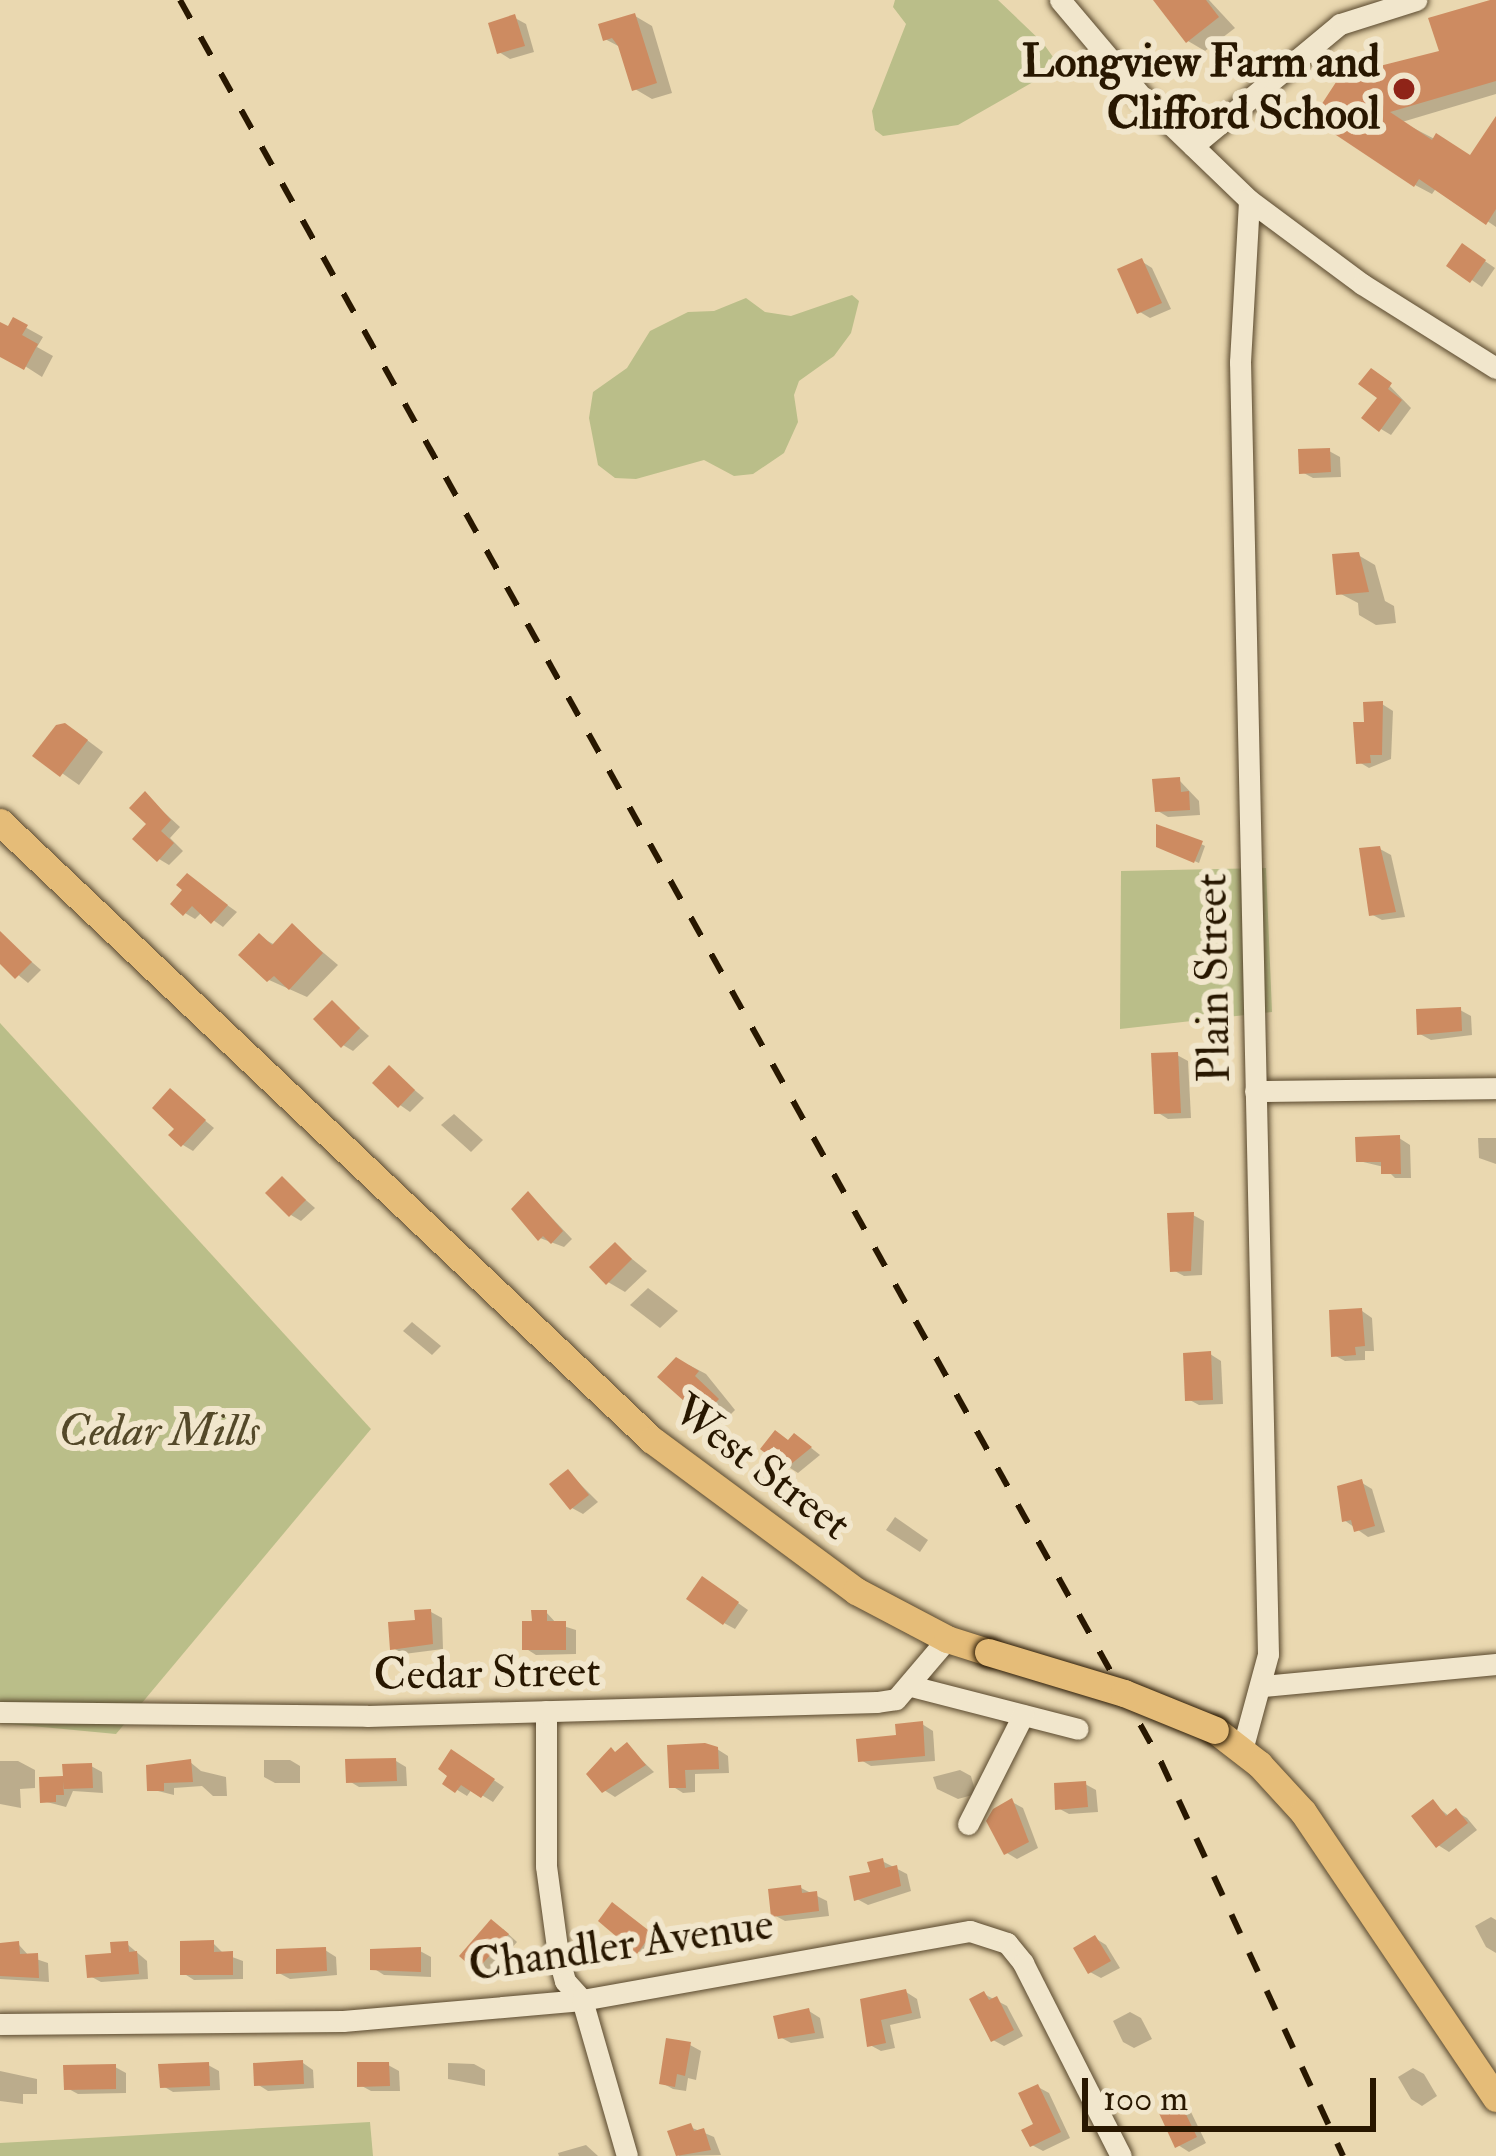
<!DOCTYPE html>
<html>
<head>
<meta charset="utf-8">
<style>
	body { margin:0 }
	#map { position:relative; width:1496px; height:2156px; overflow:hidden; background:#ead8b0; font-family:"IM FELL Double Pica",serif }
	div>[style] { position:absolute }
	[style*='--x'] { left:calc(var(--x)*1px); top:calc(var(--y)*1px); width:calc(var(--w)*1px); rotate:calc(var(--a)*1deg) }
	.green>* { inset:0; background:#babe89 }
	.shadow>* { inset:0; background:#0003 }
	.building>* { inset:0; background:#cd8b61 }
	.roads { filter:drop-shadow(0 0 3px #58472c) drop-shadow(0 0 3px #58472c) }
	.minor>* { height:21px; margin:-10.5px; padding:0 10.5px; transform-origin:10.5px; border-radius:10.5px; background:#f1e6cc }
	.major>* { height:27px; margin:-13.5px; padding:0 13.5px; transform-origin:13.5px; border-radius:13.5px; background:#e5bc78 }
	.rail>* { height:6px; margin-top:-3px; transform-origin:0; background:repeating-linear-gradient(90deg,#281700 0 21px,transparent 0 42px) }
	.bridges { filter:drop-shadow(0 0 3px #281700) drop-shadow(0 0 3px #281700) }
	.major-bridge>* { height:27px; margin:-13.5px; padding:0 13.5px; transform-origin:13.5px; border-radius:13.5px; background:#e5bc78 }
	.dots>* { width:33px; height:33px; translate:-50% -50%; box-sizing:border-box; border:6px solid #f1e6cc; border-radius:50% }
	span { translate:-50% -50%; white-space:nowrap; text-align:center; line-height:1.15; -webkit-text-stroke:12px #f1e6cc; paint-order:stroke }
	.poi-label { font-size:45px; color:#281700; font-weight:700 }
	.right { translate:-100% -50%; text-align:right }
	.street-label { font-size:45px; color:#281700 }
	.park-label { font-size:45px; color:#544929; font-style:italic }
	.scale { position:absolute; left:1082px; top:2078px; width:294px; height:54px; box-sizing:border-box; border:6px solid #281700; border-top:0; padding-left:15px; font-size:36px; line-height:42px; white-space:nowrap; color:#281700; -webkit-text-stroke:9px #f1e6cc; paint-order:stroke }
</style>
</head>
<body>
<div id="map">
	<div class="green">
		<div style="clip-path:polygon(895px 0,998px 0,1043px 43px,1053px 57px,1054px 70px,958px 125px,883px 136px,875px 130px,872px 111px,906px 24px,893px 7px)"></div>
		<div style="clip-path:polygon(852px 295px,859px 301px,851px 333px,834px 356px,799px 381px,794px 395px,798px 422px,784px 453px,753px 474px,734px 476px,704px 460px,636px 479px,615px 478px,598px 465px,589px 418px,593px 392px,627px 368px,650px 331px,688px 312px,714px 311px,746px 298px,765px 312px,791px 316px)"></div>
		<div style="clip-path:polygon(1266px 868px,1272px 1012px,1120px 1029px,1121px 871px)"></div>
		<div style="clip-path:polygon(0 1023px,371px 1429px,116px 1734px,0 1723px)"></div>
		<div style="clip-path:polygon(370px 2122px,373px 2156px,0 2156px,0 2143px)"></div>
	</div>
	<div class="shadow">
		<div style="clip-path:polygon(1157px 0,1209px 0,1235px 28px,1205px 51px,1188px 41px)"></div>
		<div style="clip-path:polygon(1496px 1px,1496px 94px,1402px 122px,1471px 158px,1496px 121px,1496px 227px,1437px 187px,1432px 194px,1415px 185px,1316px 118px,1443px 53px)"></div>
		<div style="clip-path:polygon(635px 16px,652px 26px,672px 93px,652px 99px,635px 89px,622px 48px,605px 39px)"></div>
		<div style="clip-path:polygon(515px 18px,526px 24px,534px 52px,510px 59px,499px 52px)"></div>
		<div style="clip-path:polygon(1473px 253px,1495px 268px,1482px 287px,1450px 265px)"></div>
		<div style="clip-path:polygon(1141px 261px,1152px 268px,1171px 309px,1150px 318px,1140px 312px)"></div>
		<div style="clip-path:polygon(14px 321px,43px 337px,37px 347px,53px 356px,42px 377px,0 350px,0 325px,9px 330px)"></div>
		<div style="clip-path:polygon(1382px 378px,1411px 408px,1391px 435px,1381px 429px)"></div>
		<div style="clip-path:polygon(1329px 451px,1340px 457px,1341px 477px,1313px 478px,1302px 472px)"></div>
		<div style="clip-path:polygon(1358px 555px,1375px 565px,1385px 601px,1394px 606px,1396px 623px,1376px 625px,1359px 615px,1358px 603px,1339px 593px)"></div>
		<div style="clip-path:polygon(1382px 704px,1393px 711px,1391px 759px,1369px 768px,1359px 762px)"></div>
		<div style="clip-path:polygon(83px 737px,103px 752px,79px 785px,36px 755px)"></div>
		<div style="clip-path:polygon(1179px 780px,1199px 801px,1200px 815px,1168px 817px,1158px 811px)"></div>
		<div style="clip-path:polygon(145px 795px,180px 827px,170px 838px,183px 851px,169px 865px,159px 859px)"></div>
		<div style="clip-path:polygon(1201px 844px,1205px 846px,1199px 863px,1164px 848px)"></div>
		<div style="clip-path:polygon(1380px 849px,1391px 855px,1405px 917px,1382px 920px,1371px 914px)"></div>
		<div style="clip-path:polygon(202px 887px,237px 912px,223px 927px,202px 912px,195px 919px,185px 913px)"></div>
		<div style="clip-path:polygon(293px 927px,338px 965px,307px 997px,269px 980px,260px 937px,275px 945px)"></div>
		<div style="clip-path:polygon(0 934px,41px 970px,28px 983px,0 960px)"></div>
		<div style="clip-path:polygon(333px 1004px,369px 1036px,353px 1051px,343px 1045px)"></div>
		<div style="clip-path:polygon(1460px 1010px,1471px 1016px,1472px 1035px,1431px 1040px,1420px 1034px)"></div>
		<div style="clip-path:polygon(1177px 1055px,1188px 1061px,1191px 1118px,1168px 1119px,1157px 1112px)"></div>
		<div style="clip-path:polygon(390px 1069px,424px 1098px,410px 1112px,400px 1105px)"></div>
		<div style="clip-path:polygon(171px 1092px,214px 1128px,193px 1151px,183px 1145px)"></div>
		<div style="clip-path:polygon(454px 1114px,483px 1140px,471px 1152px,441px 1125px)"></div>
		<div style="clip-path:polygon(1399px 1138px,1410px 1145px,1411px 1178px,1395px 1178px,1384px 1167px,1359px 1161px)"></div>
		<div style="clip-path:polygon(1478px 1138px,1496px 1138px,1496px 1164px,1479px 1158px)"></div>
		<div style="clip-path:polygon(283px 1180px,315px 1208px,301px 1221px,291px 1215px)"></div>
		<div style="clip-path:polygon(529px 1194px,572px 1239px,564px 1247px,540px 1238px)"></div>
		<div style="clip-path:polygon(1193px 1215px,1204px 1221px,1202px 1275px,1184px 1276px,1173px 1270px)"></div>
		<div style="clip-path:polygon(616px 1246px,647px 1271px,625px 1292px,608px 1282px)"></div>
		<div style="clip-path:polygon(648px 1288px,678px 1311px,660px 1328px,630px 1305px)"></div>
		<div style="clip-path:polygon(1362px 1311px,1372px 1318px,1374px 1351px,1365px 1351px,1365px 1360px,1345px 1361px,1334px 1355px)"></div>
		<div style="clip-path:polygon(412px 1322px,441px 1346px,432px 1355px,403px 1331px)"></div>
		<div style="clip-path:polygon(1210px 1354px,1221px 1361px,1223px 1404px,1199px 1405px,1188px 1399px)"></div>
		<div style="clip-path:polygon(689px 1365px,706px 1374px,735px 1410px,721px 1424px,704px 1414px)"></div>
		<div style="clip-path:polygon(790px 1443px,805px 1443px,820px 1455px,798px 1473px,787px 1466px)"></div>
		<div style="clip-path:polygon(568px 1472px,598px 1502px,583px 1514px,572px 1508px)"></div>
		<div style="clip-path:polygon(1362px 1483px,1372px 1489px,1385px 1532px,1368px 1537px,1344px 1520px)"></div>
		<div style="clip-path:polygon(895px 1517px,928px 1540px,920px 1552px,886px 1530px)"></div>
		<div style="clip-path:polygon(714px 1586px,748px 1610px,735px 1629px,724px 1623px)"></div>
		<div style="clip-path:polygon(431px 1612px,442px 1618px,443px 1649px,404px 1654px,393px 1648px)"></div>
		<div style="clip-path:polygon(546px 1612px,557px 1624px,576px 1630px,576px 1654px,536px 1655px,525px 1648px)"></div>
		<div style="clip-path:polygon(922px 1724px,933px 1731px,935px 1761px,871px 1766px,861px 1760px)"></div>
		<div style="clip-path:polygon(627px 1746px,654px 1772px,615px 1797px,604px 1790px,617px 1754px)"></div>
		<div style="clip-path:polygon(670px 1748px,717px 1749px,728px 1756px,729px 1773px,695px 1774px,695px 1792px,683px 1793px,672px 1786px)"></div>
		<div style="clip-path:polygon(463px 1759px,504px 1787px,493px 1802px,472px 1789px,467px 1796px,446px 1783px)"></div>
		<div style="clip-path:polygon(264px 1760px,290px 1760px,300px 1766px,300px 1783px,275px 1783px,264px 1777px)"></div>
		<div style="clip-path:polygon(0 1761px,18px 1761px,35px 1770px,35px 1788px,20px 1789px,21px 1808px,0 1804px)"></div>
		<div style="clip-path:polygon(396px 1761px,406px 1767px,407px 1786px,359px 1787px,349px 1781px)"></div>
		<div style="clip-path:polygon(190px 1762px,201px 1771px,226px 1777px,227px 1796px,213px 1796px,202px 1786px,174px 1788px,174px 1795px,150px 1789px)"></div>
		<div style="clip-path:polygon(91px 1766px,102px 1772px,103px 1793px,73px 1791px,66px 1807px,43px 1801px,42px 1780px,66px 1779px)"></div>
		<div style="clip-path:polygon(960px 1770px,971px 1776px,976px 1794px,958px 1799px,937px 1789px,933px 1777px)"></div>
		<div style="clip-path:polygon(1085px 1784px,1096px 1790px,1098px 1812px,1069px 1814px,1058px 1808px)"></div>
		<div style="clip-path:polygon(1012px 1802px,1023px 1808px,1038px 1848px,1017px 1859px,1007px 1853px)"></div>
		<div style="clip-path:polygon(1433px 1803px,1450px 1817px,1457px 1812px,1467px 1818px,1477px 1830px,1449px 1852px,1438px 1845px)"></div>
		<div style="clip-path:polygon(882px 1861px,907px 1874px,911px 1891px,868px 1905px,857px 1899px)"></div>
		<div style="clip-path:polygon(801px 1888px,827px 1901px,829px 1916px,785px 1921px,774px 1915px)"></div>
		<div style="clip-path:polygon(623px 1912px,661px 1941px,649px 1957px,638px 1951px)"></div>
		<div style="clip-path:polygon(1491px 1917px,1496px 1920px,1496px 1953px,1486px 1947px,1475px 1926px)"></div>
		<div style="clip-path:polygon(503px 1929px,517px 1942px,488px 1975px,478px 1969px)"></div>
		<div style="clip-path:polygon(1095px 1938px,1106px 1945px,1120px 1968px,1101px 1978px,1090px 1972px)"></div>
		<div style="clip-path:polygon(213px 1943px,224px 1954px,243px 1961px,243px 1979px,194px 1980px,183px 1973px)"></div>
		<div style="clip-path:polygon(127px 1944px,147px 1961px,148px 1979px,101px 1982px,90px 1976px)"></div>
		<div style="clip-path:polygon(19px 1945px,30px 1957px,48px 1963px,49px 1982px,0 1979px,0 1949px)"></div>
		<div style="clip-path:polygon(325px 1950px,336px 1957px,337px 1975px,290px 1979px,279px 1973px)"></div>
		<div style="clip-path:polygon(420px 1951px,431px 1957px,431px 1977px,384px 1975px,373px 1968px)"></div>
		<div style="clip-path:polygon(906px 1992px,917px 1999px,921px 2018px,890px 2025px,895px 2048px,881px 2051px,870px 2045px,863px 2002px)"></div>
		<div style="clip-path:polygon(984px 1994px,1007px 2006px,1023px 2036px,1004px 2046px,993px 2040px)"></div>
		<div style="clip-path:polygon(809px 2011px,820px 2018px,824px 2038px,791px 2043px,780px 2037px)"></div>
		<div style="clip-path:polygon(1130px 2012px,1141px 2018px,1152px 2039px,1134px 2048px,1123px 2042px,1113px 2021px)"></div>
		<div style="clip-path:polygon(690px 2045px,701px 2051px,696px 2080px,688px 2078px,686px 2091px,673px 2089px,662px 2083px)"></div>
		<div style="clip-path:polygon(303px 2063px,313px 2070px,314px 2088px,268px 2091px,257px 2084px)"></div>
		<div style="clip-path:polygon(448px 2063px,474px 2064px,485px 2070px,485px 2086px,448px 2079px)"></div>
		<div style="clip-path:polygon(208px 2065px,219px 2071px,220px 2090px,173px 2092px,163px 2086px)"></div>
		<div style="clip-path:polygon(388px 2065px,399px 2071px,400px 2091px,371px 2091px,360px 2085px)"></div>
		<div style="clip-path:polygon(115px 2067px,126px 2073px,126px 2093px,78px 2094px,67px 2088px)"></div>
		<div style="clip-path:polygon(1413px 2068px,1424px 2074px,1437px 2096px,1422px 2106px,1411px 2099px,1398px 2077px)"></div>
		<div style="clip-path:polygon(0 2071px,37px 2079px,37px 2094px,23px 2094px,23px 2104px,0 2101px)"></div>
		<div style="clip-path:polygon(1038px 2087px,1049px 2093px,1070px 2138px,1043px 2151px,1032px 2145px)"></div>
		<div style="clip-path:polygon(1179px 2104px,1190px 2110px,1206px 2143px,1189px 2152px,1178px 2145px)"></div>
		<div style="clip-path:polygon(690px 2127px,714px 2137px,721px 2155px,679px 2156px,671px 2133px)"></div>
		<div style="clip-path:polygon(586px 2145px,598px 2156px,559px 2156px,558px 2153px)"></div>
	</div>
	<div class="building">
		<div style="clip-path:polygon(1153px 0,1206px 0,1219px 17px,1186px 43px)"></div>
		<div style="clip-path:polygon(1490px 0,1496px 0,1496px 81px,1390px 112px,1432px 140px,1436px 133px,1470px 155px,1496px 116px,1496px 209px,1486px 225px,1419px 179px,1414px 187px,1312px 119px,1340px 76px,1439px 51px,1428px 18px)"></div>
		<div style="clip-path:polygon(635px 13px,657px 83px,632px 91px,618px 46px,612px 38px,603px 41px,598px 24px)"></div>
		<div style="clip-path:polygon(515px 14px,525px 46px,497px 54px,488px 23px)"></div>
		<div style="clip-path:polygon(1462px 243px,1486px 260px,1470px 283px,1446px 266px)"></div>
		<div style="clip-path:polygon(1142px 258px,1162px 303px,1137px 314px,1117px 269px)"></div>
		<div style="clip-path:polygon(13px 317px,28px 325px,22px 335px,38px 344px,24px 370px,0 357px,0 322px,8px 326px)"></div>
		<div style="clip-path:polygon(1371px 368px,1392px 383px,1388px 389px,1402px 400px,1379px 432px,1361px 418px,1377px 398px,1358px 384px)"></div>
		<div style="clip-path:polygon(1330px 448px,1331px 472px,1299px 474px,1298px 449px)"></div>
		<div style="clip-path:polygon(1359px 552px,1369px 592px,1336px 595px,1332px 554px)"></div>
		<div style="clip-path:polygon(1383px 701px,1382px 755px,1370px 755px,1371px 763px,1356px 764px,1353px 722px,1364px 722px,1363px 702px)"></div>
		<div style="clip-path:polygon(65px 723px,88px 740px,60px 777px,32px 756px,56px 725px)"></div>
		<div style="clip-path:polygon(1180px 777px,1181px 792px,1189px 791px,1190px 810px,1155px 812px,1152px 779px)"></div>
		<div style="clip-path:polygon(145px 791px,171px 820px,161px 831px,174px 843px,157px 862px,132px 839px,146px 824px,129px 808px)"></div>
		<div style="clip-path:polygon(1156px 824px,1203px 841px,1194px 863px,1156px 847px)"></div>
		<div style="clip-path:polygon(1380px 846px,1396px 912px,1369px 916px,1359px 848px)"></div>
		<div style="clip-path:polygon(187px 873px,228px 905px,211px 924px,192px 906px,183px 916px,170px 904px,182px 890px,176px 885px)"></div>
		<div style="clip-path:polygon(292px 923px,323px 953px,289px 990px,274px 976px,267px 982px,238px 955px,259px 933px,272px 945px)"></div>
		<div style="clip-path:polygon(0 931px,32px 962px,15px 979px,0 964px)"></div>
		<div style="clip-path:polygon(332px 1000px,360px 1028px,341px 1048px,313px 1019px)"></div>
		<div style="clip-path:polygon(1461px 1007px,1462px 1031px,1417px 1035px,1416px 1009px)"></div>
		<div style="clip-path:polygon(1178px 1052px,1181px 1113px,1154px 1114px,1151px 1053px)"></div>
		<div style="clip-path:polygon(389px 1065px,415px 1090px,398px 1108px,372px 1083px)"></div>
		<div style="clip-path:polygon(170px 1088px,206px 1120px,181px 1147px,168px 1135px,174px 1129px,152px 1108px)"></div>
		<div style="clip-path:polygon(1400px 1135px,1401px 1174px,1381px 1174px,1381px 1162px,1356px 1162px,1355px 1137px)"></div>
		<div style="clip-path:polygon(282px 1176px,306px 1200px,289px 1217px,265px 1193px)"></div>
		<div style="clip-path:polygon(528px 1191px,563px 1231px,551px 1244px,543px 1236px,538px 1241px,511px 1209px)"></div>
		<div style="clip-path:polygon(1194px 1212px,1191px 1271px,1170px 1272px,1167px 1213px)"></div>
		<div style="clip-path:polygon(615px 1242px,632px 1259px,606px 1285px,589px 1267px)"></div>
		<div style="clip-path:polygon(1362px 1308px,1365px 1346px,1355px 1347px,1356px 1355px,1331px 1357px,1329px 1310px)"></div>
		<div style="clip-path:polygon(1211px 1351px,1213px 1400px,1185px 1401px,1183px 1353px)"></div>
		<div style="clip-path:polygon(676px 1357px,699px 1371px,695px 1376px,719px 1399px,702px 1417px,657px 1377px)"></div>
		<div style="clip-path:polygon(775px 1430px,788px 1440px,794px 1433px,812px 1447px,785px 1469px,760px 1449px)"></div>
		<div style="clip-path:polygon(568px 1469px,589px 1495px,570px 1510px,549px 1484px)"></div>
		<div style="clip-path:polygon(1362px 1479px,1375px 1526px,1354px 1532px,1351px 1520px,1342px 1522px,1337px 1486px)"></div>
		<div style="clip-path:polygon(702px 1576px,739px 1602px,723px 1625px,686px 1599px)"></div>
		<div style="clip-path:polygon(431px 1609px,433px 1644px,390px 1650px,388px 1622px,415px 1620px,414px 1610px)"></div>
		<div style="clip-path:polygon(531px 1610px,547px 1610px,547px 1621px,566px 1621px,566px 1650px,522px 1650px,522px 1621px,532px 1621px)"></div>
		<div style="clip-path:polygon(923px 1721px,925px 1756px,858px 1762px,856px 1739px,896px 1735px,895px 1724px)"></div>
		<div style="clip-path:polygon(627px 1742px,646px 1765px,602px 1793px,586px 1774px,611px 1747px,615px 1752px)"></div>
		<div style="clip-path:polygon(705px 1743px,718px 1747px,719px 1769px,685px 1770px,686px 1788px,669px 1788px,667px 1745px)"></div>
		<div style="clip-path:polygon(451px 1749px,495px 1779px,481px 1798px,461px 1785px,455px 1793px,442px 1784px,447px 1776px,438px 1769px)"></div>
		<div style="clip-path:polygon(396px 1758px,397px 1781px,346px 1783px,345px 1759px)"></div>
		<div style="clip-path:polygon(191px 1759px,193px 1782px,164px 1783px,164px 1791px,147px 1791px,146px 1765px)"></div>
		<div style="clip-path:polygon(92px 1763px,93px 1788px,64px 1789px,63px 1781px,64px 1795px,56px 1795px,56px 1802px,40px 1803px,39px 1777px,63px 1776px,62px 1764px)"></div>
		<div style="clip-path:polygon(1086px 1781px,1088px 1807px,1055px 1810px,1054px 1783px)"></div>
		<div style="clip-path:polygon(1012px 1798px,1029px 1842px,1004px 1855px,986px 1821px,993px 1809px)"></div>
		<div style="clip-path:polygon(1433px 1799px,1446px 1816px,1456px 1808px,1468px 1823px,1436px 1848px,1411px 1816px)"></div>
		<div style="clip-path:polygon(883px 1858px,885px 1868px,897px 1865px,901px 1886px,854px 1901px,849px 1876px,870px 1872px,867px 1862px)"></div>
		<div style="clip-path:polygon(801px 1885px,802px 1893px,817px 1891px,819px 1911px,771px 1917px,768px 1889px)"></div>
		<div style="clip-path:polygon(612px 1902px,652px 1933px,637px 1954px,598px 1921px)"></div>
		<div style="clip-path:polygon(491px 1919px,509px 1934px,476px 1971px,459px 1956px)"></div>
		<div style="clip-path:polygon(1095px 1935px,1111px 1961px,1088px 1974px,1073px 1948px)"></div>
		<div style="clip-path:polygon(214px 1940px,214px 1952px,233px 1951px,233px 1975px,180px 1975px,180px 1941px)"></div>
		<div style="clip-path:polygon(19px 1941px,20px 1954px,38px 1953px,39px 1978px,0 1976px,0 1943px)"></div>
		<div style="clip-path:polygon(128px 1941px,129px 1952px,137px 1951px,139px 1974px,87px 1978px,85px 1955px,111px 1953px,110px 1942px)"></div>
		<div style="clip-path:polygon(326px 1947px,327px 1971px,276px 1974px,276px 1949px)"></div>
		<div style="clip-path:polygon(421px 1947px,421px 1972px,370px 1970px,370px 1949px)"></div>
		<div style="clip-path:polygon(906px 1989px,912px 2013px,881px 2020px,886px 2043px,867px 2047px,860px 1999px)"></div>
		<div style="clip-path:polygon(984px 1991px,989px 2000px,997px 1996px,1014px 2030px,991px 2042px,969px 1999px)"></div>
		<div style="clip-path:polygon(809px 2008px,815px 2033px,778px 2039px,773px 2016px)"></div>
		<div style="clip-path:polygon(666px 2038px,691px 2042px,685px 2076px,677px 2074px,675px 2087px,659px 2084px)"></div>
		<div style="clip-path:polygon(303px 2060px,304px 2084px,254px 2086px,253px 2063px)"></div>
		<div style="clip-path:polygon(209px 2062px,210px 2086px,160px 2088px,158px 2064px)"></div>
		<div style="clip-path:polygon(357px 2062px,389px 2062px,390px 2086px,357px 2087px)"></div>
		<div style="clip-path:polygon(116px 2064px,116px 2089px,64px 2090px,63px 2065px)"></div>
		<div style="clip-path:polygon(1038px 2084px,1061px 2132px,1030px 2147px,1021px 2130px,1033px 2124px,1018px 2093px)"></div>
		<div style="clip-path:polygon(1179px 2100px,1197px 2137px,1175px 2148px,1158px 2111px)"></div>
		<div style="clip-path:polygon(691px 2123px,694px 2131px,704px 2128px,711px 2150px,676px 2156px,667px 2131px)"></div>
	</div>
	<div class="roads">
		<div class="minor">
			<div style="--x:1060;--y:0;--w:126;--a:49.8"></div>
			<div style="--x:1141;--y:96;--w:150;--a:43.9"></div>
			<div style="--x:1249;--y:200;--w:141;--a:36.6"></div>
			<div style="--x:1362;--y:284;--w:158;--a:32.1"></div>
			<div style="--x:1193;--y:146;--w:191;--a:-39.7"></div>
			<div style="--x:1340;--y:24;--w:80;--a:-17.5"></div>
			<div style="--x:1255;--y:1091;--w:241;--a:-0.7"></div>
			<div style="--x:911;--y:1686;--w:172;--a:14.4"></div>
			<div style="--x:1263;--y:1686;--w:234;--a:-5.4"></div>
			<div style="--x:546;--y:1711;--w:155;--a:90"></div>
			<div style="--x:546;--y:1866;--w:90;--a:82.3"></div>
			<div style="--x:558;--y:1955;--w:27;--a:75"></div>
			<div style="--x:565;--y:1981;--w:25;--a:48"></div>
			<div style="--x:582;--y:2000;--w:162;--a:73.9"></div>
			<div style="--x:0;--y:1712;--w:367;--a:0.6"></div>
			<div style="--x:367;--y:1716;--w:510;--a:-1.57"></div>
			<div style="--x:877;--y:1702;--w:19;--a:-9"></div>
			<div style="--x:896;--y:1699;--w:79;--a:-49.6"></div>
			<div style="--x:1242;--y:1750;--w:99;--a:-74.8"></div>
			<div style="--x:1268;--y:1654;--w:1292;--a:-91.24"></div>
			<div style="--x:1240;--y:362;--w:162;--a:-86.8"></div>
			<div style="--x:968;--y:1824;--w:122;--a:-63.2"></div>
			<div style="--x:0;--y:2024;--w:343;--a:-0.5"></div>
			<div style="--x:343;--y:2021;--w:240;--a:-5"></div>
			<div style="--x:582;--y:2000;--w:394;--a:-10.1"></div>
			<div style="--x:970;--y:1931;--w:39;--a:18"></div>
			<div style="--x:1007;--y:1943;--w:26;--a:51"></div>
			<div style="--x:1023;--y:1963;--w:216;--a:63.1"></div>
		</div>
		<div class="major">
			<div style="--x:0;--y:822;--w:898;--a:43.47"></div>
			<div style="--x:652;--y:1440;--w:254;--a:36.5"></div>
			<div style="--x:856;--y:1591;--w:103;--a:27.8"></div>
			<div style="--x:947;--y:1639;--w:43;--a:17.6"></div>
			<div style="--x:1215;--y:1730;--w:56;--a:37.7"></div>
			<div style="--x:1259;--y:1764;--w:65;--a:47.5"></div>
			<div style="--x:1303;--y:1812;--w:345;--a:56"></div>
		</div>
	</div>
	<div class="rail">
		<div style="--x:180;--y:0;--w:2017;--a:60.89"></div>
		<div style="--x:1161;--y:1762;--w:434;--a:65.2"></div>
	</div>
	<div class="bridges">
		<div class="major-bridge">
			<div style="--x:988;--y:1652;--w:142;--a:16.8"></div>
			<div style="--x:1124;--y:1693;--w:98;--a:22.1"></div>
		</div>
	</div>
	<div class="dots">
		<div style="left:1404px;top:89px;background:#8f2418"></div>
	</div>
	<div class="poi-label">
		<span class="right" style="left:1380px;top:89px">Longview Farm and<br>Clifford School</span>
	</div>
	<div class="street-label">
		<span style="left:1214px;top:978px;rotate:-91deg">Plain Street</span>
		<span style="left:761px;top:1468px;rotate:37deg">West Street</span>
		<span style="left:487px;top:1674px;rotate:-1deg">Cedar Street</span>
		<span style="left:621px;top:1946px;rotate:-8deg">Chandler Avenue</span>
	</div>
	<div class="park-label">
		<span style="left:159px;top:1432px">Cedar Mills</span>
	</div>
	<div class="scale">100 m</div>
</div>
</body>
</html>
